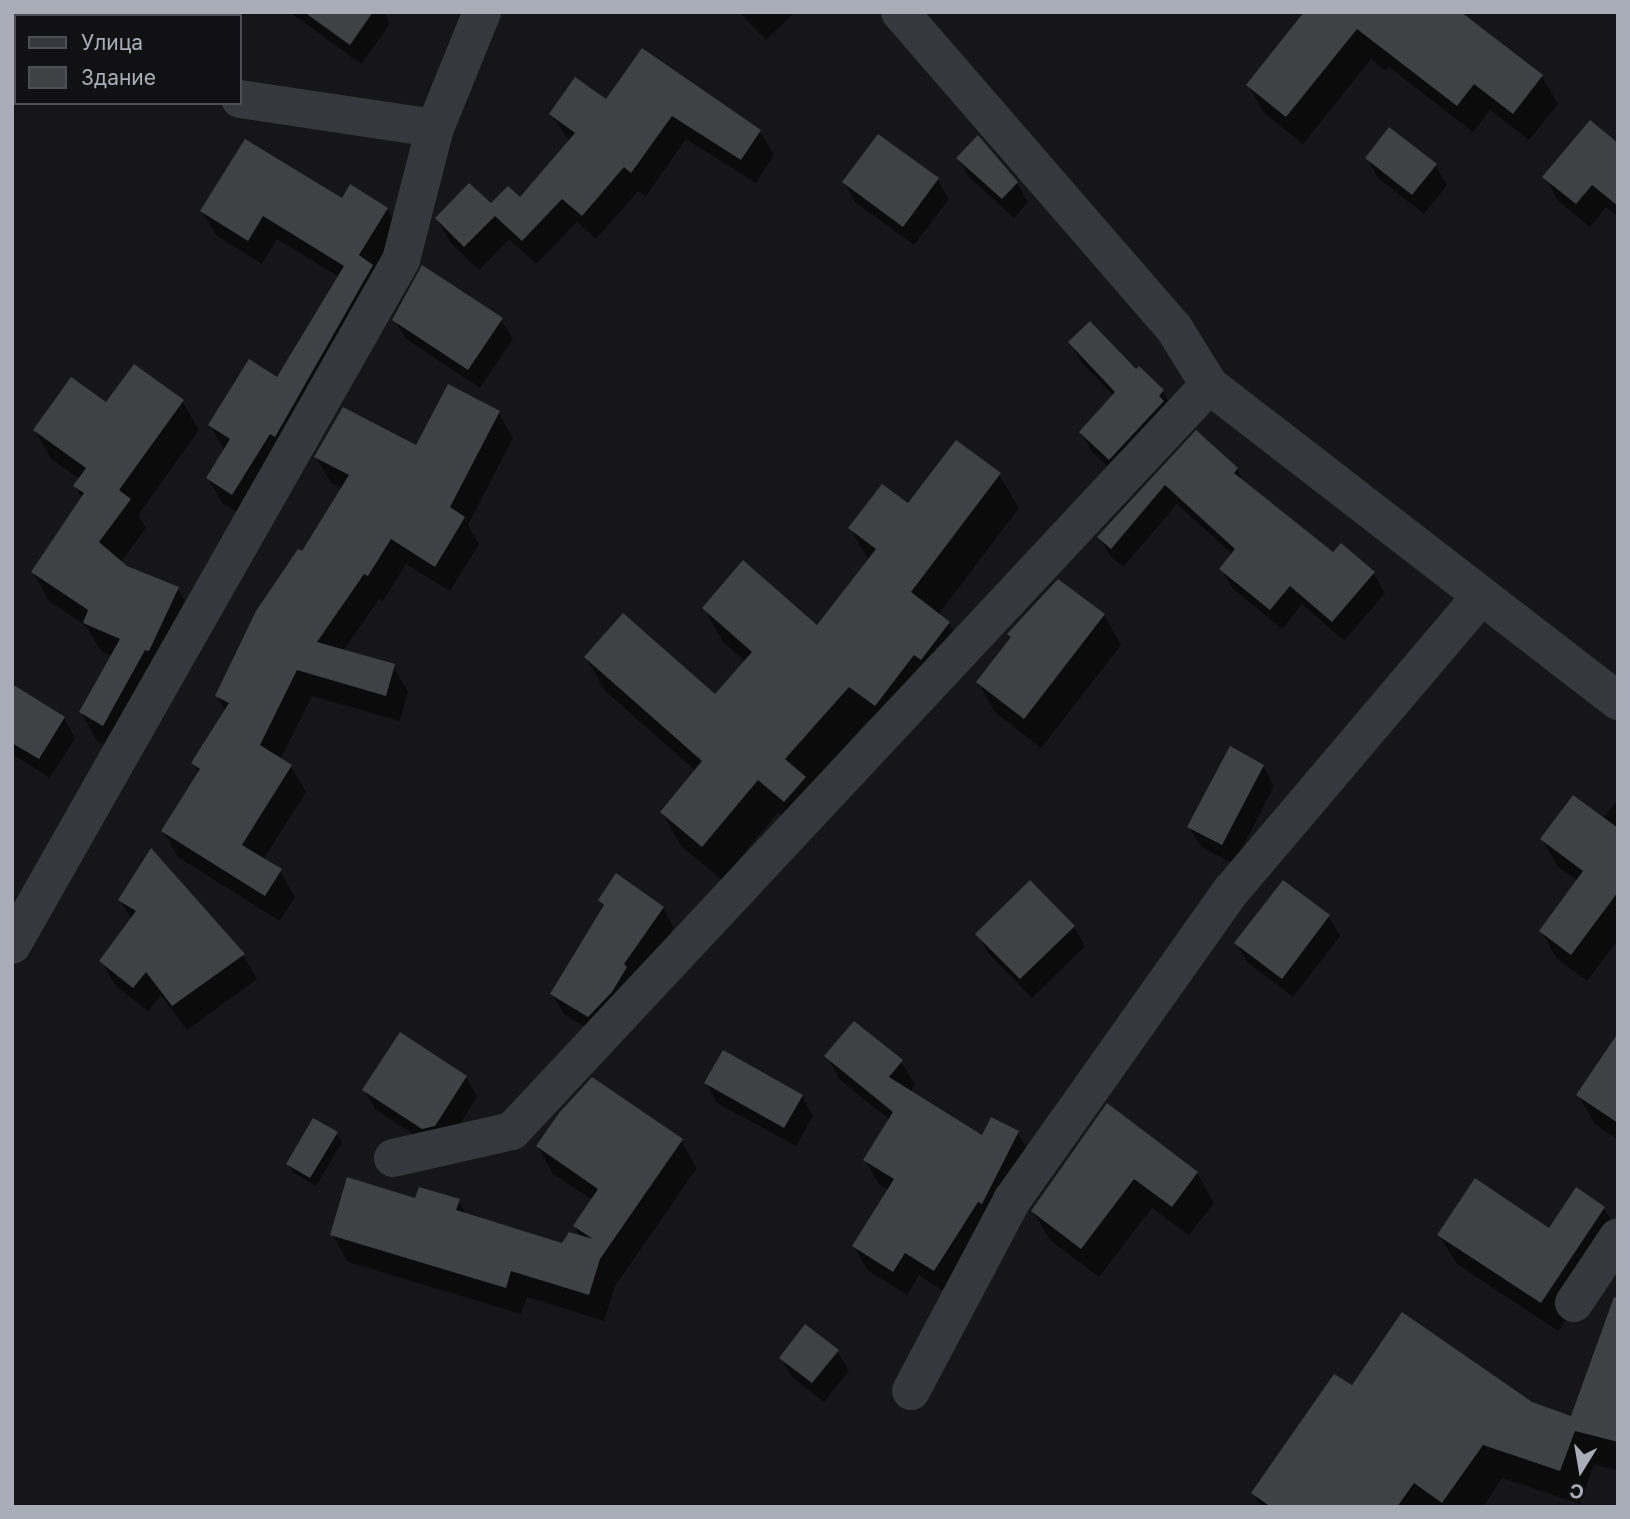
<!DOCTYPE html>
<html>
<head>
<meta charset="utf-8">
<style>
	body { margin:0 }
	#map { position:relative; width:1630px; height:1519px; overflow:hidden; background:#161618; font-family:Inter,sans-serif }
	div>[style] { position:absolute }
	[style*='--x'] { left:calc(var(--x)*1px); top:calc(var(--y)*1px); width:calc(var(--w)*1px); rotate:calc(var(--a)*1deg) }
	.shadow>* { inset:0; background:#0007 }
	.building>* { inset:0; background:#404145 }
	.minor>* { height:38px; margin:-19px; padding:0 19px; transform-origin:19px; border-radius:19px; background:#37383d }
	span { translate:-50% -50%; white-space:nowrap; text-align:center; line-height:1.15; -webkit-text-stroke:7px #111113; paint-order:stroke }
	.frame { position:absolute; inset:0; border:14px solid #a8adb8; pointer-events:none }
	.legend { position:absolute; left:14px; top:14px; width:228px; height:91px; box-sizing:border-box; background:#111113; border:2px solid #4d4f55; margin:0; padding:9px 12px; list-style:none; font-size:21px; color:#a8adb8 }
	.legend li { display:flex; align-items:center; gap:14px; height:35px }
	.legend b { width:35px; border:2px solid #4d4f55 }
	.north { position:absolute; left:1546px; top:1435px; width:70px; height:70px; -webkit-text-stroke:5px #111113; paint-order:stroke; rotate:191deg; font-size:19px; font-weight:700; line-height:28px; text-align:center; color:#a8adb8 }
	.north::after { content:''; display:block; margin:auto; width:24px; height:32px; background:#a8adb8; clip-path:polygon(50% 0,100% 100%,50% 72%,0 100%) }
</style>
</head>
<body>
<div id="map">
	<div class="shadow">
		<div style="clip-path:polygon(34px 12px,171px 12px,170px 16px,36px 16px)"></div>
		<div style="clip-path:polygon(290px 12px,384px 12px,390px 24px,361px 64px)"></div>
		<div style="clip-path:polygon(739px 12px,795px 12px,766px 40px)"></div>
		<div style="clip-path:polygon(1307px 12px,1542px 77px,1558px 104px,1529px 140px,1490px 110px,1473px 132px,1389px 67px,1386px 71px,1371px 59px,1303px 144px,1264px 113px,1248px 85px)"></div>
		<div style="clip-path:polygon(606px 101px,760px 131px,774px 155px,756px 183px,686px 139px,646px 196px,638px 191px,596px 239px,577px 222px,536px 264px,509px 239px,479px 270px,451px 243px,437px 219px,520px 199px,570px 142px,551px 114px)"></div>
		<div style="clip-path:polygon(1618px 145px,1618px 217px,1606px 207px,1590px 227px,1558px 201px,1545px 177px)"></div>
		<div style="clip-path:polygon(958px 158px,1017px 183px,1028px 202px,1014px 218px,970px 178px)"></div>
		<div style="clip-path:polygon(1367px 158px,1435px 165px,1447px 185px,1424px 214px,1378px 178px)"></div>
		<div style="clip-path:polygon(937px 179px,949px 199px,914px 245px,855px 202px,844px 182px)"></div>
		<div style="clip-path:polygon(342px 201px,387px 209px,401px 234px,246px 518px,222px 503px,208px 478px,224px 449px,210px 425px,277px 379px,339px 277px,277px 239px,262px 264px,217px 236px,202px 212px)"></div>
		<div style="clip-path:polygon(394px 319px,501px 320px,513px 339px,480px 388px,406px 339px)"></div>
		<div style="clip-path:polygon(1070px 342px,1136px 372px,1139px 369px,1163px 391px,1174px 411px,1121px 478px,1092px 452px,1081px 432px,1114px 396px,1081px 362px)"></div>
		<div style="clip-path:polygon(182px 401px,199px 430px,138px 515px,146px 528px,120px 563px,177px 588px,194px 616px,120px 753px,97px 741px,81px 712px,112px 656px,101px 651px,86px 626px,49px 601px,33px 572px,82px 498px,75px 486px,80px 479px,51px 459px,35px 430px,107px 404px)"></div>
		<div style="clip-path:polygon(498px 412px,513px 438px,468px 525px,479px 544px,450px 591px,406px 564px,383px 601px,379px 599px,343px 651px,393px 666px,408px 692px,400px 721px,312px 696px,280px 760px,291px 766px,306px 792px,263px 860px,280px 871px,295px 897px,280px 921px,178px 857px,163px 831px,199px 773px,193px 763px,226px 712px,217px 696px,343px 489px,331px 483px,316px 457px,417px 447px)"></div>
		<div style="clip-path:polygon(1197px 433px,1237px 469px,1245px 485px,1333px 554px,1341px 545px,1374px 574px,1385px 593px,1344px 641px,1302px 604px,1282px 629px,1233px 589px,1221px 569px,1233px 555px,1177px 504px,1123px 567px,1111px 557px,1099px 537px)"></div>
		<div style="clip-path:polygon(999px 475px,1019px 508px,938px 615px,949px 623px,968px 656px,895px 738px,869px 719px,810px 787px,804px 834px,778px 812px,722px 880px,681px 846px,662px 812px,696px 771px,605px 691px,586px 658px,716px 696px,746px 662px,723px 642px,704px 608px,817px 627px,869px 561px,850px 528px)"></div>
		<div style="clip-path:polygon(1104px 615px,1121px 645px,1041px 748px,995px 712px,978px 682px,1012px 639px,1009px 634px)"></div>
		<div style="clip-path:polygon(12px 699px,64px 718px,75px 738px,50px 778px,12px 754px)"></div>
		<div style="clip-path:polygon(1263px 766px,1274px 786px,1234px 864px,1201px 847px,1189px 827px)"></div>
		<div style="clip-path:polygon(1618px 799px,1618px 940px,1587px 981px,1557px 959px,1541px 931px,1578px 881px,1558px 867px,1542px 839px,1603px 819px)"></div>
		<div style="clip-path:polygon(120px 900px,243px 955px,257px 979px,187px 1030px,161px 995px,148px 1011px,115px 985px,101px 961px,132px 920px)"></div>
		<div style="clip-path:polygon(600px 900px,663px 908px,674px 928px,600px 1036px,564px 1014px,552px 994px,604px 908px)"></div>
		<div style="clip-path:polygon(1328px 916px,1340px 936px,1293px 997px,1248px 963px,1236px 943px)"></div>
		<div style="clip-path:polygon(1074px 927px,1085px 946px,1032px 998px,989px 954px,977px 934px)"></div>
		<div style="clip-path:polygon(1618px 1036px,1618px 1140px,1595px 1124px,1578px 1095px)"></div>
		<div style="clip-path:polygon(827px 1056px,901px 1061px,915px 1085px,910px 1092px,983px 1137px,1017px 1132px,1031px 1156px,948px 1294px,919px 1275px,907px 1295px,867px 1270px,854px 1246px,889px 1190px,879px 1184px,865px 1160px,890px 1120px,840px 1080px)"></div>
		<div style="clip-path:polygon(466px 1077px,477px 1097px,446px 1146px,435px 1148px,376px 1110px,364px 1090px)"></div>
		<div style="clip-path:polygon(706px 1083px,802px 1096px,813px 1116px,796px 1146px,717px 1103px)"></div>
		<div style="clip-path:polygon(1108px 1106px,1197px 1173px,1214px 1203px,1189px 1235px,1152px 1208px,1099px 1277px,1050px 1240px,1033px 1211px)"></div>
		<div style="clip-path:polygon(336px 1133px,342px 1142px,316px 1186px,294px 1173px,288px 1164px)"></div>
		<div style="clip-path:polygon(681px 1141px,697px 1168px,615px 1286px,604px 1321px,527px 1297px,521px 1314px,348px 1262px,332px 1234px,417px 1200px,458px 1201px,467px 1215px,563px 1245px,581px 1238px,575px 1227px,593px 1200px,553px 1174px,538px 1147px)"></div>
		<div style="clip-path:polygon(1604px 1208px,1618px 1232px,1618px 1242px,1558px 1331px,1457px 1264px,1439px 1235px,1549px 1230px)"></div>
		<div style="clip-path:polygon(1618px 1319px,1618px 1471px,1594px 1464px,1580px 1504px,1502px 1478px,1483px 1507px,1261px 1507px,1253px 1493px,1352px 1387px,1531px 1404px,1572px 1418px)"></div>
		<div style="clip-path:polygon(837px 1351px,849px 1371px,824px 1402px,792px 1377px,781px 1358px)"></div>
	</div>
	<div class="building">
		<div style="clip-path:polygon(304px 12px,373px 12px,350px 45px)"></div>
		<div style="clip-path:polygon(1304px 12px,1461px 12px,1543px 75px,1513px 114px,1474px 84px,1457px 106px,1357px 29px,1286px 117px,1246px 85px)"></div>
		<div style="clip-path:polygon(642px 48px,761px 130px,741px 160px,672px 116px,631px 173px,624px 167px,582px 216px,562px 199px,522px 241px,495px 216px,464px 247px,435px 218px,469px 183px,491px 203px,508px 186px,520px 197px,575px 133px,549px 114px,575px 77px,606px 99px)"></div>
		<div style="clip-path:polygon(1590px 120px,1618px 143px,1618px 206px,1592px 185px,1576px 204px,1542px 177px)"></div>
		<div style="clip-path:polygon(1389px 127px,1437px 164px,1412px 195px,1365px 158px)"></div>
		<div style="clip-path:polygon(878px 134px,939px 178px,903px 227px,842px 182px)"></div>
		<div style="clip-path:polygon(978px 135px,1018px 182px,1002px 199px,956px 158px)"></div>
		<div style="clip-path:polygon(245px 139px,342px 198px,350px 184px,388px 208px,359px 255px,373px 265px,275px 437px,270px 434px,232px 495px,206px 478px,230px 439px,208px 425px,249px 359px,277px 377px,344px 266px,263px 216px,248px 241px,200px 211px)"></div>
		<div style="clip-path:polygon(422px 265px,503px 318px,468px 370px,392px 320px)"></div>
		<div style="clip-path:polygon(1090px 321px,1136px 369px,1139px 366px,1164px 390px,1159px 396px,1164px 401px,1109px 460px,1079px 432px,1115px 392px,1068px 342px)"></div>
		<div style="clip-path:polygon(134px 364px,184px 400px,119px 490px,131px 499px,99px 542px,127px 566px,179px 587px,149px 651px,145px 650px,103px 726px,79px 712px,120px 639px,83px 623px,88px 610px,31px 572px,84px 493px,73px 486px,86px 468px,33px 430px,71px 377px,106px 402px)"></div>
		<div style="clip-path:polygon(448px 384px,500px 411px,450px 507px,465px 517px,435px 567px,391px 539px,368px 576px,364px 574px,317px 642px,395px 664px,386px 696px,297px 670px,260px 745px,292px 765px,242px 845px,282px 869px,265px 896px,161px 831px,200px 769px,191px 763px,229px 703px,215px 696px,256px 611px,298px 549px,302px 551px,349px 475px,314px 457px,343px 407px,416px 445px)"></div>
		<div style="clip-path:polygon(1196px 430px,1238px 468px,1234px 473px,1333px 552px,1341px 543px,1375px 572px,1332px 622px,1290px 586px,1270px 610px,1219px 569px,1235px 549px,1165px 485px,1111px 549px,1097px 537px)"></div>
		<div style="clip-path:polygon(956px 440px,1001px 473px,911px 592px,950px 622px,921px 660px,914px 655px,875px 706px,849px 687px,785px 759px,806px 777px,784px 802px,758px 780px,702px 847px,660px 812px,702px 761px,584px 657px,623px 613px,715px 694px,752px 652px,702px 608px,743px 560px,817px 625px,876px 549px,848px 528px,882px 484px,908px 503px)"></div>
		<div style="clip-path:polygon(1058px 579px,1105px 614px,1024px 719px,976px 682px,1011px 637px,1007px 634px)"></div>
		<div style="clip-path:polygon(12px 684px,65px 717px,39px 759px,12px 743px)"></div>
		<div style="clip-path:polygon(1230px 746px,1264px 765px,1222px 845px,1187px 827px)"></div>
		<div style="clip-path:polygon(1573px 795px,1618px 828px,1618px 892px,1571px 955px,1539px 931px,1583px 871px,1540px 839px)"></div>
		<div style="clip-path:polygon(151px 848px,245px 954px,172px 1006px,146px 972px,133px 988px,99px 961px,136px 911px,118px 900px)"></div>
		<div style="clip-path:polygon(616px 873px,664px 907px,624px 964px,627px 967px,612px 992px,588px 1017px,550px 994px,604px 905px,598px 900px)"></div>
		<div style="clip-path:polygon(1030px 880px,1075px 926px,1020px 979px,975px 934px)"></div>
		<div style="clip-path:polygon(1283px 880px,1330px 915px,1282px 979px,1234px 943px)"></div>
		<div style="clip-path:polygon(854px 1021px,903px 1060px,889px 1077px,982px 1135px,991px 1117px,1019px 1131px,982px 1204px,978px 1202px,934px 1271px,905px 1253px,893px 1272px,852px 1246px,894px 1179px,863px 1160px,893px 1112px,824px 1056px)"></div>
		<div style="clip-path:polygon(400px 1032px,467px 1076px,435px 1126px,422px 1129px,362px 1090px)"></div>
		<div style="clip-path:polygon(1618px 1033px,1618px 1123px,1576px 1095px)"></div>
		<div style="clip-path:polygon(723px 1050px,803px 1095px,784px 1128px,704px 1083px)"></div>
		<div style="clip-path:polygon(592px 1077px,683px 1139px,600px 1259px,589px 1295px,511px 1271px,506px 1288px,330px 1235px,347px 1177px,415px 1198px,419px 1187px,460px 1199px,456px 1210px,562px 1243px,569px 1232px,593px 1239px,573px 1226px,598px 1189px,536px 1146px,559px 1113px)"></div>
		<div style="clip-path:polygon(1107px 1103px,1198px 1172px,1172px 1207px,1134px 1179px,1081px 1249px,1031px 1211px)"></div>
		<div style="clip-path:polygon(313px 1118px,338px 1132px,310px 1178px,286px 1164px)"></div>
		<div style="clip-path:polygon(1475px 1178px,1549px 1228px,1576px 1187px,1605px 1207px,1541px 1303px,1437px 1235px)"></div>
		<div style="clip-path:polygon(1614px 1297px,1618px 1298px,1618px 1442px,1575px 1431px,1560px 1471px,1483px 1445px,1442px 1503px,1414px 1483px,1397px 1507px,1271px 1507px,1251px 1493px,1334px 1374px,1352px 1385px,1402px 1312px,1532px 1402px,1571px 1416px)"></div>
		<div style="clip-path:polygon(805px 1324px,839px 1350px,812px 1383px,779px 1358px)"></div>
	</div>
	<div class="minor">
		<div style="--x:900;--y:12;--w:418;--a:49.1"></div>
		<div style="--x:1174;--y:328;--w:67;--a:58.4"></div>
		<div style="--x:1209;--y:385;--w:517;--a:37.69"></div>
		<div style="--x:12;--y:65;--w:4;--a:0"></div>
		<div style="--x:240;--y:99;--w:197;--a:8.5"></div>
		<div style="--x:12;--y:945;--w:788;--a:-60.41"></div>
		<div style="--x:401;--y:260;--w:136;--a:-75.6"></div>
		<div style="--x:435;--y:128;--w:125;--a:-67.9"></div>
		<div style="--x:393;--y:1158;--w:122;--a:-12.8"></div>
		<div style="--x:512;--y:1131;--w:1021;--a:-46.94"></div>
		<div style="--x:1574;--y:1303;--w:79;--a:-56.3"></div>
		<div style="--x:911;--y:1391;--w:216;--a:-62.1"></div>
		<div style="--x:1012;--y:1200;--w:379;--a:-54.7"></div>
		<div style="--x:1231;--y:891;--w:385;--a:-49.7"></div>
	</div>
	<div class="frame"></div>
	<ul class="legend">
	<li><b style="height:9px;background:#37383d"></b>Улица</li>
	<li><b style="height:19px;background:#404145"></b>Здание</li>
	</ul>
	<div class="north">С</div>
</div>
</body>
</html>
